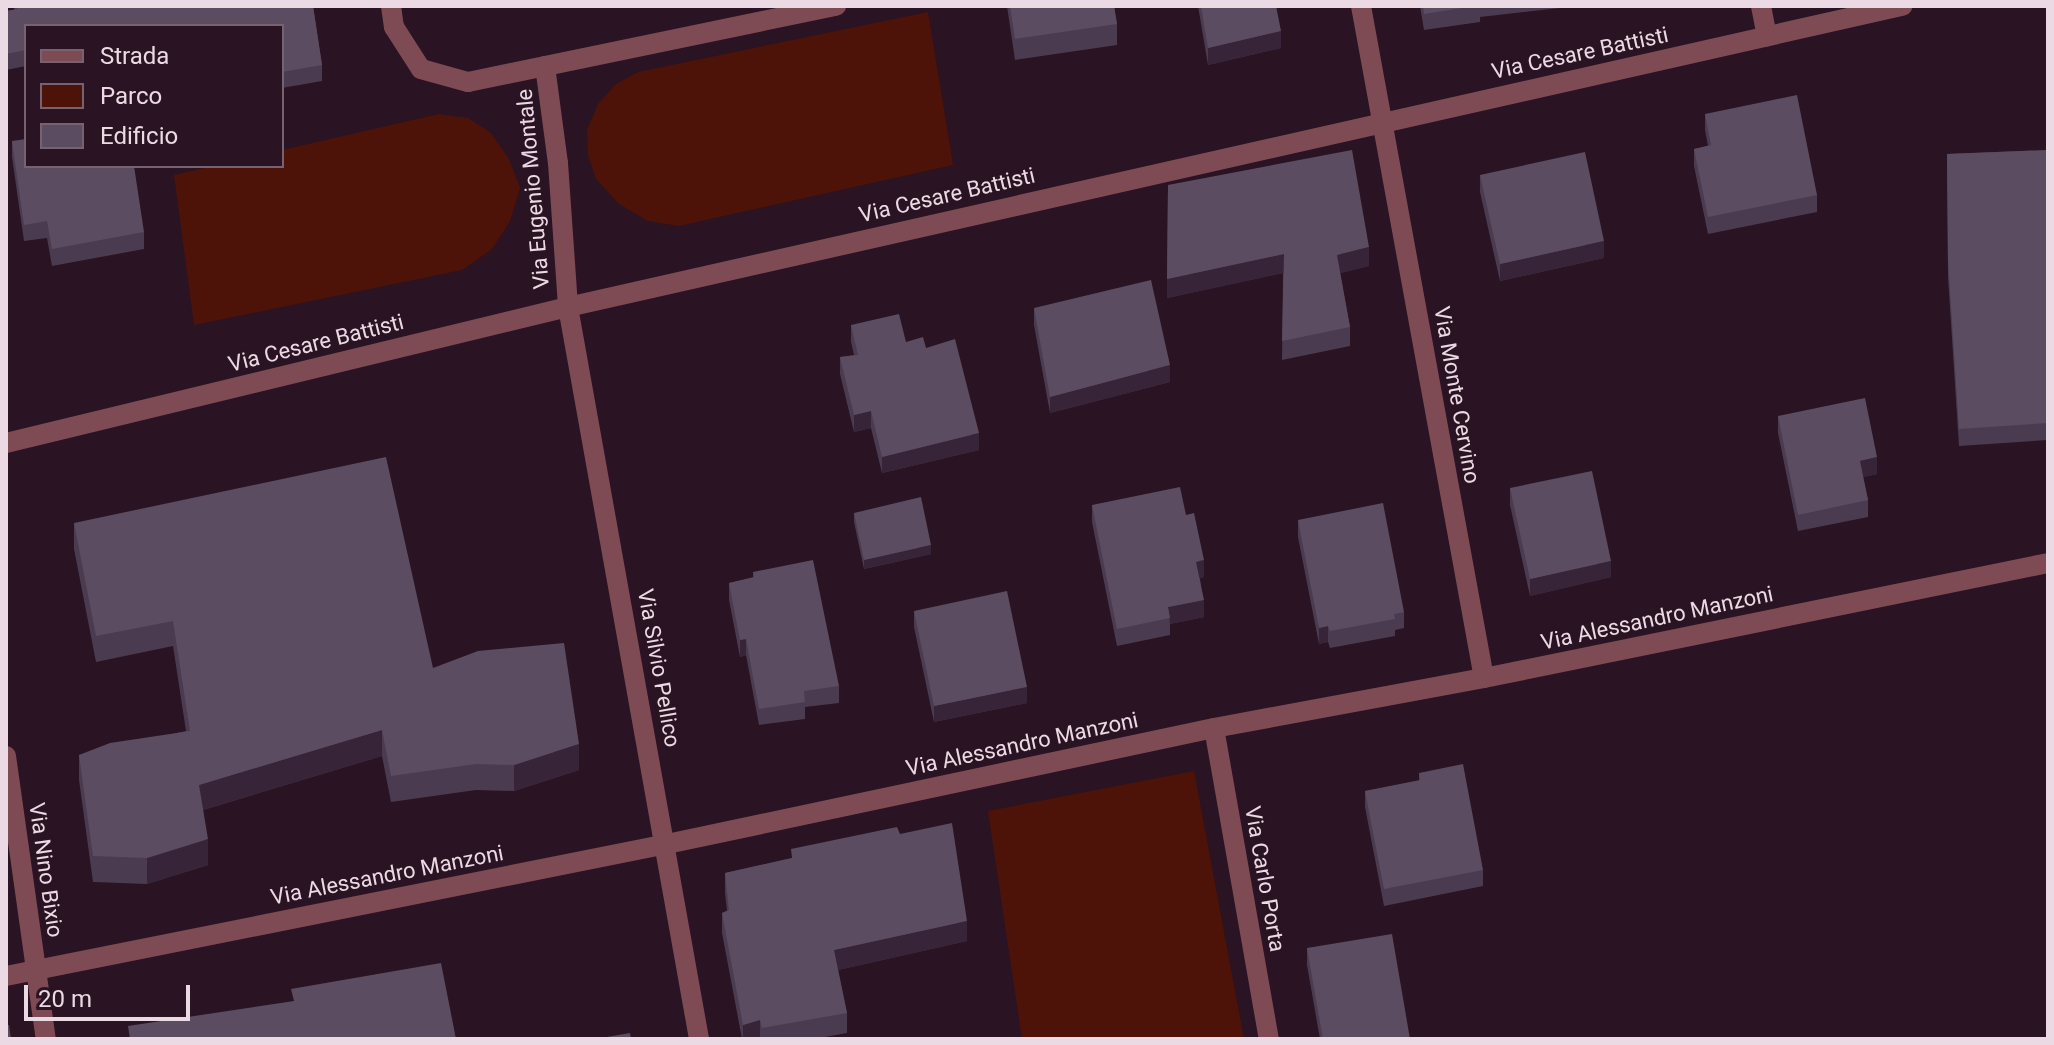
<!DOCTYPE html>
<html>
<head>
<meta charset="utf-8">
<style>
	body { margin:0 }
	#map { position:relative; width:2054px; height:1045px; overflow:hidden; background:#2a1322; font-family:Roboto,sans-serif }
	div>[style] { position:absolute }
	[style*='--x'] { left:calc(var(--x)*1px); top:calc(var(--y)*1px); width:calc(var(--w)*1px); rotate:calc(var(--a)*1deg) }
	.green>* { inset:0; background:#4e1308 }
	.minor>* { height:20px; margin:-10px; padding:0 10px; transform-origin:10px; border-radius:10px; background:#7e4b55 }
	.wall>* { inset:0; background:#4b3b51 }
	.shaded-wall>* { inset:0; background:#372438 }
	.building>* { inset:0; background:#5c4c61 }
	span { translate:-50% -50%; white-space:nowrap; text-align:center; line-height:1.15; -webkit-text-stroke:6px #2a1322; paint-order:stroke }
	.street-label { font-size:22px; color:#ebdae4 }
	.frame { position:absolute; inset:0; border:8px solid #ebdae4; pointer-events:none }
	.legend { position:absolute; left:24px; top:24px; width:260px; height:144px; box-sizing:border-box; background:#2a1322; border:2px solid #776370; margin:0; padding:10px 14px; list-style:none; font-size:24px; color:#ebdae4 }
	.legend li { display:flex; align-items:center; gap:16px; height:40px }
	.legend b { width:40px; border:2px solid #776370 }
	.scale { position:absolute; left:24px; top:985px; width:166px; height:36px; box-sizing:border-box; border:4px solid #ebdae4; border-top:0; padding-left:10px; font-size:24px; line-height:28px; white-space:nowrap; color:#ebdae4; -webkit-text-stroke:6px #2a1322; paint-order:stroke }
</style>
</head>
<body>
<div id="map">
	<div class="green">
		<div style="clip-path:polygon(928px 12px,953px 165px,679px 226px,648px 221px,619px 204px,596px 179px,588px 156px,587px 130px,598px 104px,616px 84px,638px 72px)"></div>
		<div style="clip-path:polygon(439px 114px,468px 118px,491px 133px,509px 159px,520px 188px,510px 221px,492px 249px,462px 270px,194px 325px,174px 175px,214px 166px,282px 166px,282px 150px)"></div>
		<div style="clip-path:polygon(1194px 771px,1244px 1039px,1022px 1039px,988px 811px)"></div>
	</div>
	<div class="minor">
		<div style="--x:391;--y:6;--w:21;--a:82"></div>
		<div style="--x:394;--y:27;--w:50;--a:57.3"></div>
		<div style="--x:421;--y:69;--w:49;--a:15.5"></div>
		<div style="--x:468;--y:82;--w:376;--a:-11.7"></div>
		<div style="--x:1361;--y:6;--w:683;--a:79.63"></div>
		<div style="--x:1761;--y:6;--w:31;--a:79"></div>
		<div style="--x:545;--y:66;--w:98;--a:82.4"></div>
		<div style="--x:558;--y:163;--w:144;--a:86"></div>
		<div style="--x:568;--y:307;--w:744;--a:79.85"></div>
		<div style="--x:6;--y:443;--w:578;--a:-13.6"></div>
		<div style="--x:568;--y:307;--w:1368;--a:-12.72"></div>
		<div style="--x:1214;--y:728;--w:316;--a:80"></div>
		<div style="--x:6;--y:756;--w:286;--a:82"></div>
		<div style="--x:6;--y:976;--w:674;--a:-11.29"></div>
		<div style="--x:667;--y:844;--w:559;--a:-11.97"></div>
		<div style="--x:1214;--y:728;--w:275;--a:-10.5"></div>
		<div style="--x:1484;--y:678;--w:576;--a:-11.52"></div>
	</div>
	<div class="wall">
		<div style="clip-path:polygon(14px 6px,313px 6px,322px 65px,322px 81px,282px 88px,282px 26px,26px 26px,26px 66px,6px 70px,6px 11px,14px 10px)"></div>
		<div style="clip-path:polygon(1007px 6px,1114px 6px,1117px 24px,1117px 45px,1015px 60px)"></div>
		<div style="clip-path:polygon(1198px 6px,1276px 6px,1281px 48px,1208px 65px)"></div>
		<div style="clip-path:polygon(1420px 6px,1578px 6px,1480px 17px,1480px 22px,1424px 30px)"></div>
		<div style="clip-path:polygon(1705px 114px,1817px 195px,1817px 212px,1708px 234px,1694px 166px,1694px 149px,1708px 146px,1705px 130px)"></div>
		<div style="clip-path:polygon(12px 141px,144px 232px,144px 249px,52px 266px,47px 238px,24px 241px,12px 157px)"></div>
		<div style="clip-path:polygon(2048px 150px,2048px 440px,1959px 446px,1948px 277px,1947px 154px)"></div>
		<div style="clip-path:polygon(1480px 175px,1604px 258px,1500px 281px,1480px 192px)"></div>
		<div style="clip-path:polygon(1168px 185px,1369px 266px,1340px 273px,1350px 327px,1350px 346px,1282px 360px,1283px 273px,1167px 298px)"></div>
		<div style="clip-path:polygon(1034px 308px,1170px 382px,1050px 413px,1034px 325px)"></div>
		<div style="clip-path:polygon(851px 325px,926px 348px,979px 450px,882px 473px,871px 428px,854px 432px,840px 374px,840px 357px,854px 355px,851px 342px)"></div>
		<div style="clip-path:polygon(1778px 416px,1877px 474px,1863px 477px,1868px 500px,1868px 517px,1798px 531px,1778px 433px)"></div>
		<div style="clip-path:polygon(1510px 488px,1611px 577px,1530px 596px,1510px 505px)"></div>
		<div style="clip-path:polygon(1092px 505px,1186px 515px,1204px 577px,1200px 578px,1204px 617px,1170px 624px,1170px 635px,1117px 646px,1092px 522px)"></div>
		<div style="clip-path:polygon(854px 513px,931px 554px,864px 569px,854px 522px)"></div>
		<div style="clip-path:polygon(1298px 520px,1404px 612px,1404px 628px,1395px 630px,1395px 636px,1330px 648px,1328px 642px,1319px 644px,1298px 537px)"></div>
		<div style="clip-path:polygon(74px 523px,433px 668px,579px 770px,514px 791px,476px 790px,391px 802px,382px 756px,203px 810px,208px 865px,147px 884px,93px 882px,79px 780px,79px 755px,186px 731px,173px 646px,96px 662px,74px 549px)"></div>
		<div style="clip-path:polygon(753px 572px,839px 686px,839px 703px,805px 707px,805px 719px,759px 725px,746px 655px,740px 657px,729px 600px,729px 583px,753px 578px)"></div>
		<div style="clip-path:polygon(914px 611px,1027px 703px,934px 722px,914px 627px)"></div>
		<div style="clip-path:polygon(1419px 773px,1483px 870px,1483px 886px,1384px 906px,1365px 807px,1365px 791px,1419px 781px)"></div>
		<div style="clip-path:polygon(900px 834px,967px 941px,838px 970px,847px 1013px,847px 1033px,814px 1039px,742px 1039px,722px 933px,722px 913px,727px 911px,725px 893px,725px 873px)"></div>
		<div style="clip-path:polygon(1307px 948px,1410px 1039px,1320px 1039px,1307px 965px)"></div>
	</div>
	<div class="shaded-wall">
		<div style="clip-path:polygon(1281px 31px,1281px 48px,1208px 65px,1208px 48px)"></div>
		<div style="clip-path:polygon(1604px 241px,1604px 258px,1500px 281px,1500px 264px)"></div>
		<div style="clip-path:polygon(1369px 247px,1369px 266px,1337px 274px,1337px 255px)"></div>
		<div style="clip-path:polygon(1284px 254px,1284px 273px,1167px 298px,1167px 279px)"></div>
		<div style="clip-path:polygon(1170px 365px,1170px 382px,1050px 413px,1050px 397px)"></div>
		<div style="clip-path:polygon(871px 411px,871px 428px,854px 432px,854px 415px)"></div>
		<div style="clip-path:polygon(979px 433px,979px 450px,882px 473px,882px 457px)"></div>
		<div style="clip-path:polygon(1877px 457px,1877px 474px,1860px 478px,1860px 461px)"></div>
		<div style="clip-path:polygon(931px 545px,931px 554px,864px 569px,864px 560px)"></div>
		<div style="clip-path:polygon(1204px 560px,1204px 577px,1196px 579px,1196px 562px)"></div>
		<div style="clip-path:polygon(1611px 561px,1611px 577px,1530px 596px,1530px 579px)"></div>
		<div style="clip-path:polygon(1204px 600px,1204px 617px,1170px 624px,1168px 607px)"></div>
		<div style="clip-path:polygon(1328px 626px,1328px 642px,1319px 644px,1319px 628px)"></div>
		<div style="clip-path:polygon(746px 639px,746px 655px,740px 657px,740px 640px)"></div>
		<div style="clip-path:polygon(1027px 687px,1027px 703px,934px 722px,934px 706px)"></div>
		<div style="clip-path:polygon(382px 730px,382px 756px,199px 811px,199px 785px)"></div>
		<div style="clip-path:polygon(579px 744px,579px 770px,514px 791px,514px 765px)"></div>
		<div style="clip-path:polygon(208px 839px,208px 865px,147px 884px,147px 858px)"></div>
		<div style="clip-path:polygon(967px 921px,967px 941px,834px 971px,834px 950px)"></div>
		<div style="clip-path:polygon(760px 1020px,760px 1039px,743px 1039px,743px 1025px)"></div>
	</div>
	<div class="building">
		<div style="clip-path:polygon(16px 6px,313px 6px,322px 65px,282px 72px,282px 26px,26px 26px,26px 50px,6px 54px,6px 11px,17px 9px)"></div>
		<div style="clip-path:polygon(1010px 6px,1114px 6px,1117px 24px,1015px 39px)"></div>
		<div style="clip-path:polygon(1201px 6px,1276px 6px,1281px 31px,1208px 48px)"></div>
		<div style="clip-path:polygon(1423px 6px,1474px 6px,1424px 14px)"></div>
		<div style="clip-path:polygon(1797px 95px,1817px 195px,1708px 217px,1694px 149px,1711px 145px,1705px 114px)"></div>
		<div style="clip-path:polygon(26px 139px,26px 166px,134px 166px,144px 232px,52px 249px,47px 221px,24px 225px,12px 141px)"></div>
		<div style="clip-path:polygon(1352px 150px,1369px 247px,1337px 255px,1350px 327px,1282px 341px,1284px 254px,1167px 279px,1168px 185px)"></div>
		<div style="clip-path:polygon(2048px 150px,2048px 423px,1959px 429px,1948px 260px,1947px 154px)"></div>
		<div style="clip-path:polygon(1585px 152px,1604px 241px,1500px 264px,1480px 175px)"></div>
		<div style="clip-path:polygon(1151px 280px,1170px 365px,1050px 397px,1034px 308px)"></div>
		<div style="clip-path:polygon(899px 314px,906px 342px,923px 337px,926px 348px,955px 339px,979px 433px,882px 457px,871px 411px,854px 415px,840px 357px,858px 355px,851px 325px)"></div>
		<div style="clip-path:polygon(1865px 398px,1877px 457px,1860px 461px,1868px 500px,1798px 515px,1778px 416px)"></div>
		<div style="clip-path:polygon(386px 457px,433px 668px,478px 651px,564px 643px,579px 744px,514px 765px,476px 764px,391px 776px,382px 730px,199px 785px,208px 839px,147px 858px,93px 856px,79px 755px,110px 743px,190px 731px,173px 621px,96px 636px,74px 523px)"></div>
		<div style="clip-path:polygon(1592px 471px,1611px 561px,1530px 579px,1510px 488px)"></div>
		<div style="clip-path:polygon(1180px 487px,1186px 515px,1194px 513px,1204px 560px,1196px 562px,1204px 600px,1168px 607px,1170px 618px,1117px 629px,1092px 505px)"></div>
		<div style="clip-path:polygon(921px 497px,931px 545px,864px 560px,854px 513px)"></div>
		<div style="clip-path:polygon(1383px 503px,1404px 612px,1394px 614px,1395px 619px,1330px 631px,1328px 626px,1319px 628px,1298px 520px)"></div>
		<div style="clip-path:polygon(813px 560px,839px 686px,804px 691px,805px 702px,759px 709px,746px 639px,740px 640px,729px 583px,754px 577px,753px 572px)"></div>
		<div style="clip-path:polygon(1007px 591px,1027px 687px,934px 706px,914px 611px)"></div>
		<div style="clip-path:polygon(1463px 764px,1483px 870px,1384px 889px,1365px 791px,1420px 780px,1419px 773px)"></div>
		<div style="clip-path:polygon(952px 823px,967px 921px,834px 950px,847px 1013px,762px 1028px,760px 1020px,743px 1025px,722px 913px,729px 910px,725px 873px,792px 858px,791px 849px,897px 827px,900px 834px)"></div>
		<div style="clip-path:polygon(1392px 934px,1410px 1039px,1323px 1039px,1307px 948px)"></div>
		<div style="clip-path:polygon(441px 963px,456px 1039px,130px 1039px,128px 1026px,294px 1001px,291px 989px)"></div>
		<div style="clip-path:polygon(6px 1025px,9px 1025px,11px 1039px,6px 1039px)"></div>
		<div style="clip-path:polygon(630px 1033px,631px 1039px,595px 1039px)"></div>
	</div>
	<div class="street-label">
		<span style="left:1580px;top:53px;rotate:-12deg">Via Cesare Battisti</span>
		<span style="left:533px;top:189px;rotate:-95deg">Via Eugenio Montale</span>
		<span style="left:947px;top:195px;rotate:-13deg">Via Cesare Battisti</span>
		<span style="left:316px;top:343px;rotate:-14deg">Via Cesare Battisti</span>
		<span style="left:1457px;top:395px;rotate:80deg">Via Monte Cervino</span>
		<span style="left:1657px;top:618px;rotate:-12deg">Via Alessandro Manzoni</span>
		<span style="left:659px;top:668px;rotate:80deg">Via Silvio Pellico</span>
		<span style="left:1022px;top:744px;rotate:-12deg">Via Alessandro Manzoni</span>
		<span style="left:46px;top:870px;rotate:82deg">Via Nino Bixio</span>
		<span style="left:387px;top:875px;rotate:-11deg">Via Alessandro Manzoni</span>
		<span style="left:1265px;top:879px;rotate:80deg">Via Carlo Porta</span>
	</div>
	<div class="frame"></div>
	<ul class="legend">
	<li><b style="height:10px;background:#7e4b55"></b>Strada</li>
	<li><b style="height:22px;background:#4e1308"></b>Parco</li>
	<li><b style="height:22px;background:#5c4c61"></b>Edificio</li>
	</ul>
	<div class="scale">20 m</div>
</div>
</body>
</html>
